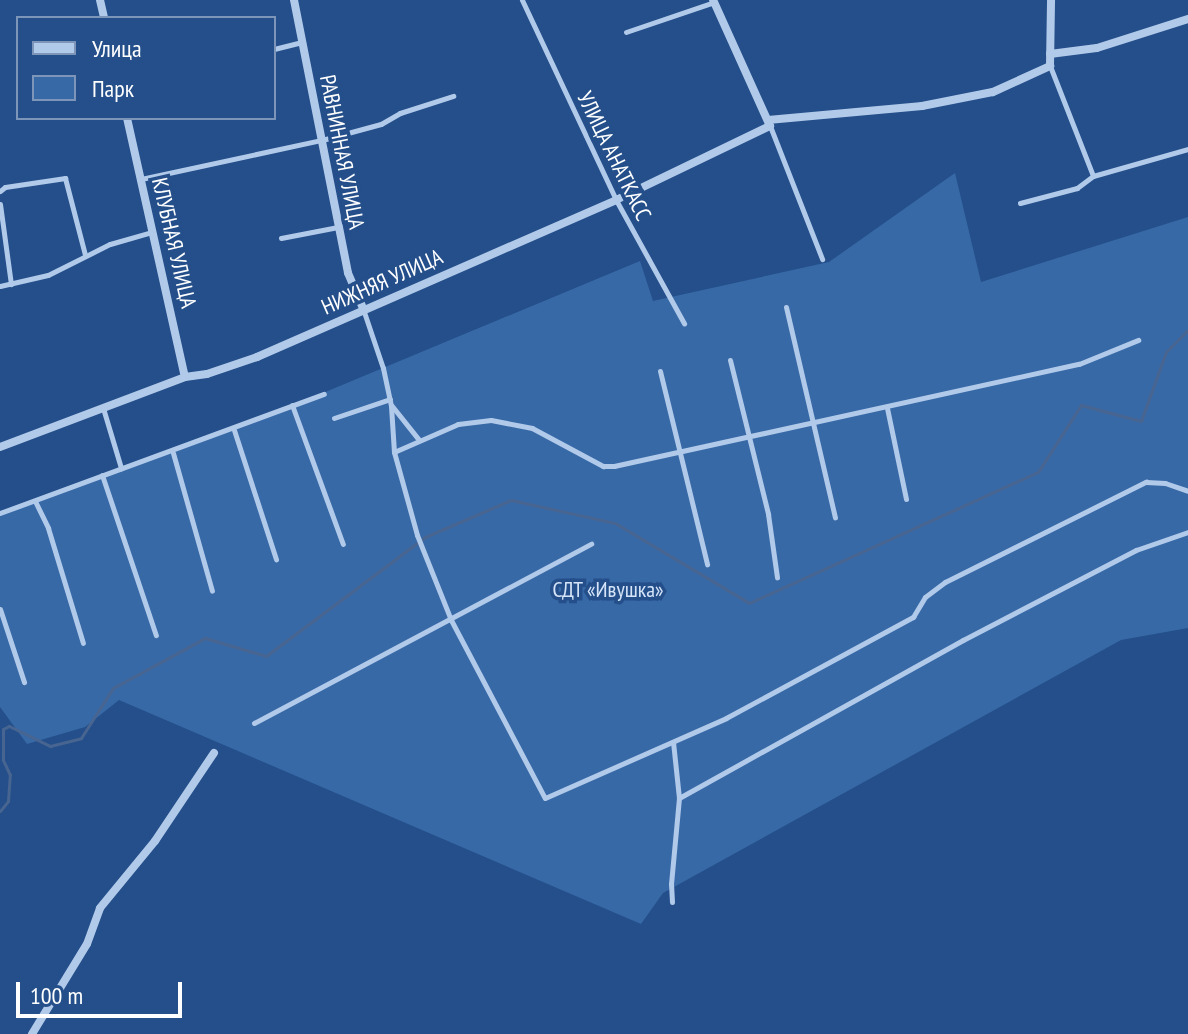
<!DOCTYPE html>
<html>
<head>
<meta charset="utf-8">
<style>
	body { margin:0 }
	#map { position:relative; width:1188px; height:1034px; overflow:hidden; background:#244f8a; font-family:"PT Sans Narrow",sans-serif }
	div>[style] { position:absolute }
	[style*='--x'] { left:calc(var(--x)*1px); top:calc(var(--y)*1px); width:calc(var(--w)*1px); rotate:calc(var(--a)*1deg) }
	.green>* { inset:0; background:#3869a7 }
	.stream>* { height:3px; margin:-1.5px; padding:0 1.5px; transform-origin:1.5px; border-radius:1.5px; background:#476590 }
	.lane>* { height:5px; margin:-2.5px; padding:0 2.5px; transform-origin:2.5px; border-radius:2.5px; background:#b1caea }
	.street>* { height:8px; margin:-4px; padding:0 4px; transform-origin:4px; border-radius:4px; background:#b1caea }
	span { translate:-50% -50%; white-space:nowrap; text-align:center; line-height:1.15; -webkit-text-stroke:7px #244f8a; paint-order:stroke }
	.street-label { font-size:22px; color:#fff }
	.park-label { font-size:22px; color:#d5e4f8 }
	.legend { position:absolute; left:16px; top:16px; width:260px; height:104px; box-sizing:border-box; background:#244f8a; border:2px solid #7c95b9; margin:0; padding:10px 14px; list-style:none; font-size:24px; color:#fff }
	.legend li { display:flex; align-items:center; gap:16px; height:40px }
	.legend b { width:40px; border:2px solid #7c95b9 }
	.scale { position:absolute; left:16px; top:982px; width:166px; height:36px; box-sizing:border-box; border:4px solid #fff; border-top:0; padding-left:10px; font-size:24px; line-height:28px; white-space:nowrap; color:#fff; -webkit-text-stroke:6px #244f8a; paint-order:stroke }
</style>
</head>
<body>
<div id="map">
	<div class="green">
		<div style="clip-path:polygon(955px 173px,981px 282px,1188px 217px,1188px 628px,1121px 640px,663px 893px,641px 924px,119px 700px,85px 727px,27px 744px,0 707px,0 513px,234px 430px,640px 261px,653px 301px,829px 262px)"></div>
	</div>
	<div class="stream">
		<div style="--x:0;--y:811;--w:13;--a:-51"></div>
		<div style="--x:8;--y:801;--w:26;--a:-86"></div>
		<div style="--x:10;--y:775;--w:17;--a:-115"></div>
		<div style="--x:3;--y:760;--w:31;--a:-90"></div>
		<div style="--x:3;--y:729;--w:7;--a:-27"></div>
		<div style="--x:9;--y:726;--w:46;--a:26"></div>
		<div style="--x:50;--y:746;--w:32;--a:-14"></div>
		<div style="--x:81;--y:738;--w:59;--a:-57.4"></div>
		<div style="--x:113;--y:688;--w:105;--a:-28.5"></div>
		<div style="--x:205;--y:638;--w:64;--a:16.4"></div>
		<div style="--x:266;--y:656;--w:199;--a:-36.8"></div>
		<div style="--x:425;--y:537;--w:94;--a:-23.3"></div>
		<div style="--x:511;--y:500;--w:107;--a:12.5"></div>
		<div style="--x:615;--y:523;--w:156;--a:30.8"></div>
		<div style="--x:749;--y:603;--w:317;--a:-24.4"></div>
		<div style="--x:1038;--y:472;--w:80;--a:-57.3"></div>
		<div style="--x:1081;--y:405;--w:62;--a:14.9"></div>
		<div style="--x:1141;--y:421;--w:73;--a:-70.1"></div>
		<div style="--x:1166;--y:352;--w:31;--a:-45"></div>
	</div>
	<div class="lane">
		<div style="--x:522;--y:0;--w:221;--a:64.8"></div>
		<div style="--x:616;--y:200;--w:141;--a:61.1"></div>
		<div style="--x:626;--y:32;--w:93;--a:-18.8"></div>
		<div style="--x:274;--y:49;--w:30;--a:-14"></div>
		<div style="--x:1050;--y:66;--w:118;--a:68.6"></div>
		<div style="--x:1093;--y:176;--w:99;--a:-15.9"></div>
		<div style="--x:770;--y:126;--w:143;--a:68.6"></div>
		<div style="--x:141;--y:179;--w:185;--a:-12.2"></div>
		<div style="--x:322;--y:140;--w:61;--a:-15.2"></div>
		<div style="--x:381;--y:124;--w:22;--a:-30"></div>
		<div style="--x:400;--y:113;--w:56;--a:-17.8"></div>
		<div style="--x:0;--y:191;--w:6;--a:-39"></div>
		<div style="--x:5;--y:187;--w:61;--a:-8.5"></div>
		<div style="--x:65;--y:178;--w:80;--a:75.4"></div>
		<div style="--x:1020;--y:203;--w:59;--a:-14.7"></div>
		<div style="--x:1077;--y:188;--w:20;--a:-37"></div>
		<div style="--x:0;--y:204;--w:81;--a:82.2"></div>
		<div style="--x:281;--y:238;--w:58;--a:-10.9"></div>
		<div style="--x:0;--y:286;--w:49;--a:-12.9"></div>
		<div style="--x:48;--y:275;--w:69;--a:-26.6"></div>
		<div style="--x:110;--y:244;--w:44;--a:-15.9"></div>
		<div style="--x:786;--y:307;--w:216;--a:76.9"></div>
		<div style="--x:363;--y:309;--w:62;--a:71.3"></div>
		<div style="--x:383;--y:368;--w:39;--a:78"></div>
		<div style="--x:391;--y:406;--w:46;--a:86.3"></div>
		<div style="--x:394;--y:452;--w:86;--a:74.5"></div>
		<div style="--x:417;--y:535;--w:92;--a:68.2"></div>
		<div style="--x:451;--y:620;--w:201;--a:62.2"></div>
		<div style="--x:545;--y:798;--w:198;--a:-23.8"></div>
		<div style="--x:726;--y:718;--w:213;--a:-28.4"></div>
		<div style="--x:913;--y:617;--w:23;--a:-59"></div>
		<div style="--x:925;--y:597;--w:25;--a:-37"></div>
		<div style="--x:945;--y:582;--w:225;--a:-26.5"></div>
		<div style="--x:1146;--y:482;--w:19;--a:3"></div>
		<div style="--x:1165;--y:483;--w:24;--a:19"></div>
		<div style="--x:730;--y:360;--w:159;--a:76.1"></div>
		<div style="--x:768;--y:514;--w:64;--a:81.9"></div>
		<div style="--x:660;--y:371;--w:199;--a:76.3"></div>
		<div style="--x:292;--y:405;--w:148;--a:69.9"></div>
		<div style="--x:392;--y:406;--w:43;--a:51.5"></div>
		<div style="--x:103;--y:408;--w:63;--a:73.3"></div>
		<div style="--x:887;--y:408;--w:93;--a:78.2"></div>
		<div style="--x:334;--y:418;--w:59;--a:-18.7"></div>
		<div style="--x:234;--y:430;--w:136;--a:72"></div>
		<div style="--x:394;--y:452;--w:70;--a:-23.6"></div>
		<div style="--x:458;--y:424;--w:33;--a:-7"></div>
		<div style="--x:491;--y:420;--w:42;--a:11"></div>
		<div style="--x:532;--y:428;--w:81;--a:28.2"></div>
		<div style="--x:603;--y:466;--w:11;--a:0"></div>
		<div style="--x:614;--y:466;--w:476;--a:-12.4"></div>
		<div style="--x:1079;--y:364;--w:64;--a:-22.1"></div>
		<div style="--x:173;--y:453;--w:143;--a:74.2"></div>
		<div style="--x:102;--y:475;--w:169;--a:71.4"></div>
		<div style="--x:35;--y:501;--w:30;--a:64"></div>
		<div style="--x:48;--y:528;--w:120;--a:73.1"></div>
		<div style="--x:0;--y:513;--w:345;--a:-20.2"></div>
		<div style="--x:0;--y:609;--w:77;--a:71.8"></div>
		<div style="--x:254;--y:723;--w:382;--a:-28"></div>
		<div style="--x:679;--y:798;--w:325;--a:-29.1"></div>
		<div style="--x:963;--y:640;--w:195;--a:-27.5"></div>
		<div style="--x:1136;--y:550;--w:55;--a:-19.1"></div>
		<div style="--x:672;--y:902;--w:18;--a:-93"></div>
		<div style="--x:671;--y:884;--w:86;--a:-84.7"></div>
		<div style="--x:679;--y:798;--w:56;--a:-96.1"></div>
	</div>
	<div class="street">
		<div style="--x:100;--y:0;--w:18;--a:77"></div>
		<div style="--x:294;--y:0;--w:278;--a:78.8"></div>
		<div style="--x:348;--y:273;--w:39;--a:67"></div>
		<div style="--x:1050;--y:54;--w:47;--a:-7.3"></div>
		<div style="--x:1097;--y:48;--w:96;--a:-17.7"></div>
		<div style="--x:127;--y:118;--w:265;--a:77.4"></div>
		<div style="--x:768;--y:120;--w:155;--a:-5.2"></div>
		<div style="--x:922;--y:106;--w:72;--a:-11.2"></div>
		<div style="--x:993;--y:92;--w:63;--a:-24.5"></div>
		<div style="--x:1050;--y:66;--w:66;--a:-89.1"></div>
		<div style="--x:0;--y:447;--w:198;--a:-20.7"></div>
		<div style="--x:185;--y:377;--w:22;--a:-8"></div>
		<div style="--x:207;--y:374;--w:53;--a:-18.8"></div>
		<div style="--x:257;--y:357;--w:392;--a:-23.6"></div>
		<div style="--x:616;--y:200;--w:171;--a:-25.7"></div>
		<div style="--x:770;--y:126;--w:138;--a:-114.3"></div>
		<div style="--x:32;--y:1034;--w:105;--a:-58.6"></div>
		<div style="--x:87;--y:944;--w:38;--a:-70"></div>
		<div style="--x:100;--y:908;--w:87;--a:-50.6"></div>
		<div style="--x:155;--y:841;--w:106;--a:-56.2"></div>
	</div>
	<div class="street-label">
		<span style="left:342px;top:152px;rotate:79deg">РАВНИННАЯ УЛИЦА</span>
		<span style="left:614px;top:156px;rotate:64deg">УЛИЦА АНАТКАСС</span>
		<span style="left:174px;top:243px;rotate:77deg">КЛУБНАЯ УЛИЦА</span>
		<span style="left:382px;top:282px;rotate:-24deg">НИЖНЯЯ УЛИЦА</span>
	</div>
	<div class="park-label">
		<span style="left:608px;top:590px">СДТ «Ивушка»</span>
	</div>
	<ul class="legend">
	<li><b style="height:10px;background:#b1caea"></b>Улица</li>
	<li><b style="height:22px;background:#3869a7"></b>Парк</li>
	</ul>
	<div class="scale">100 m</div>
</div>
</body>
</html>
